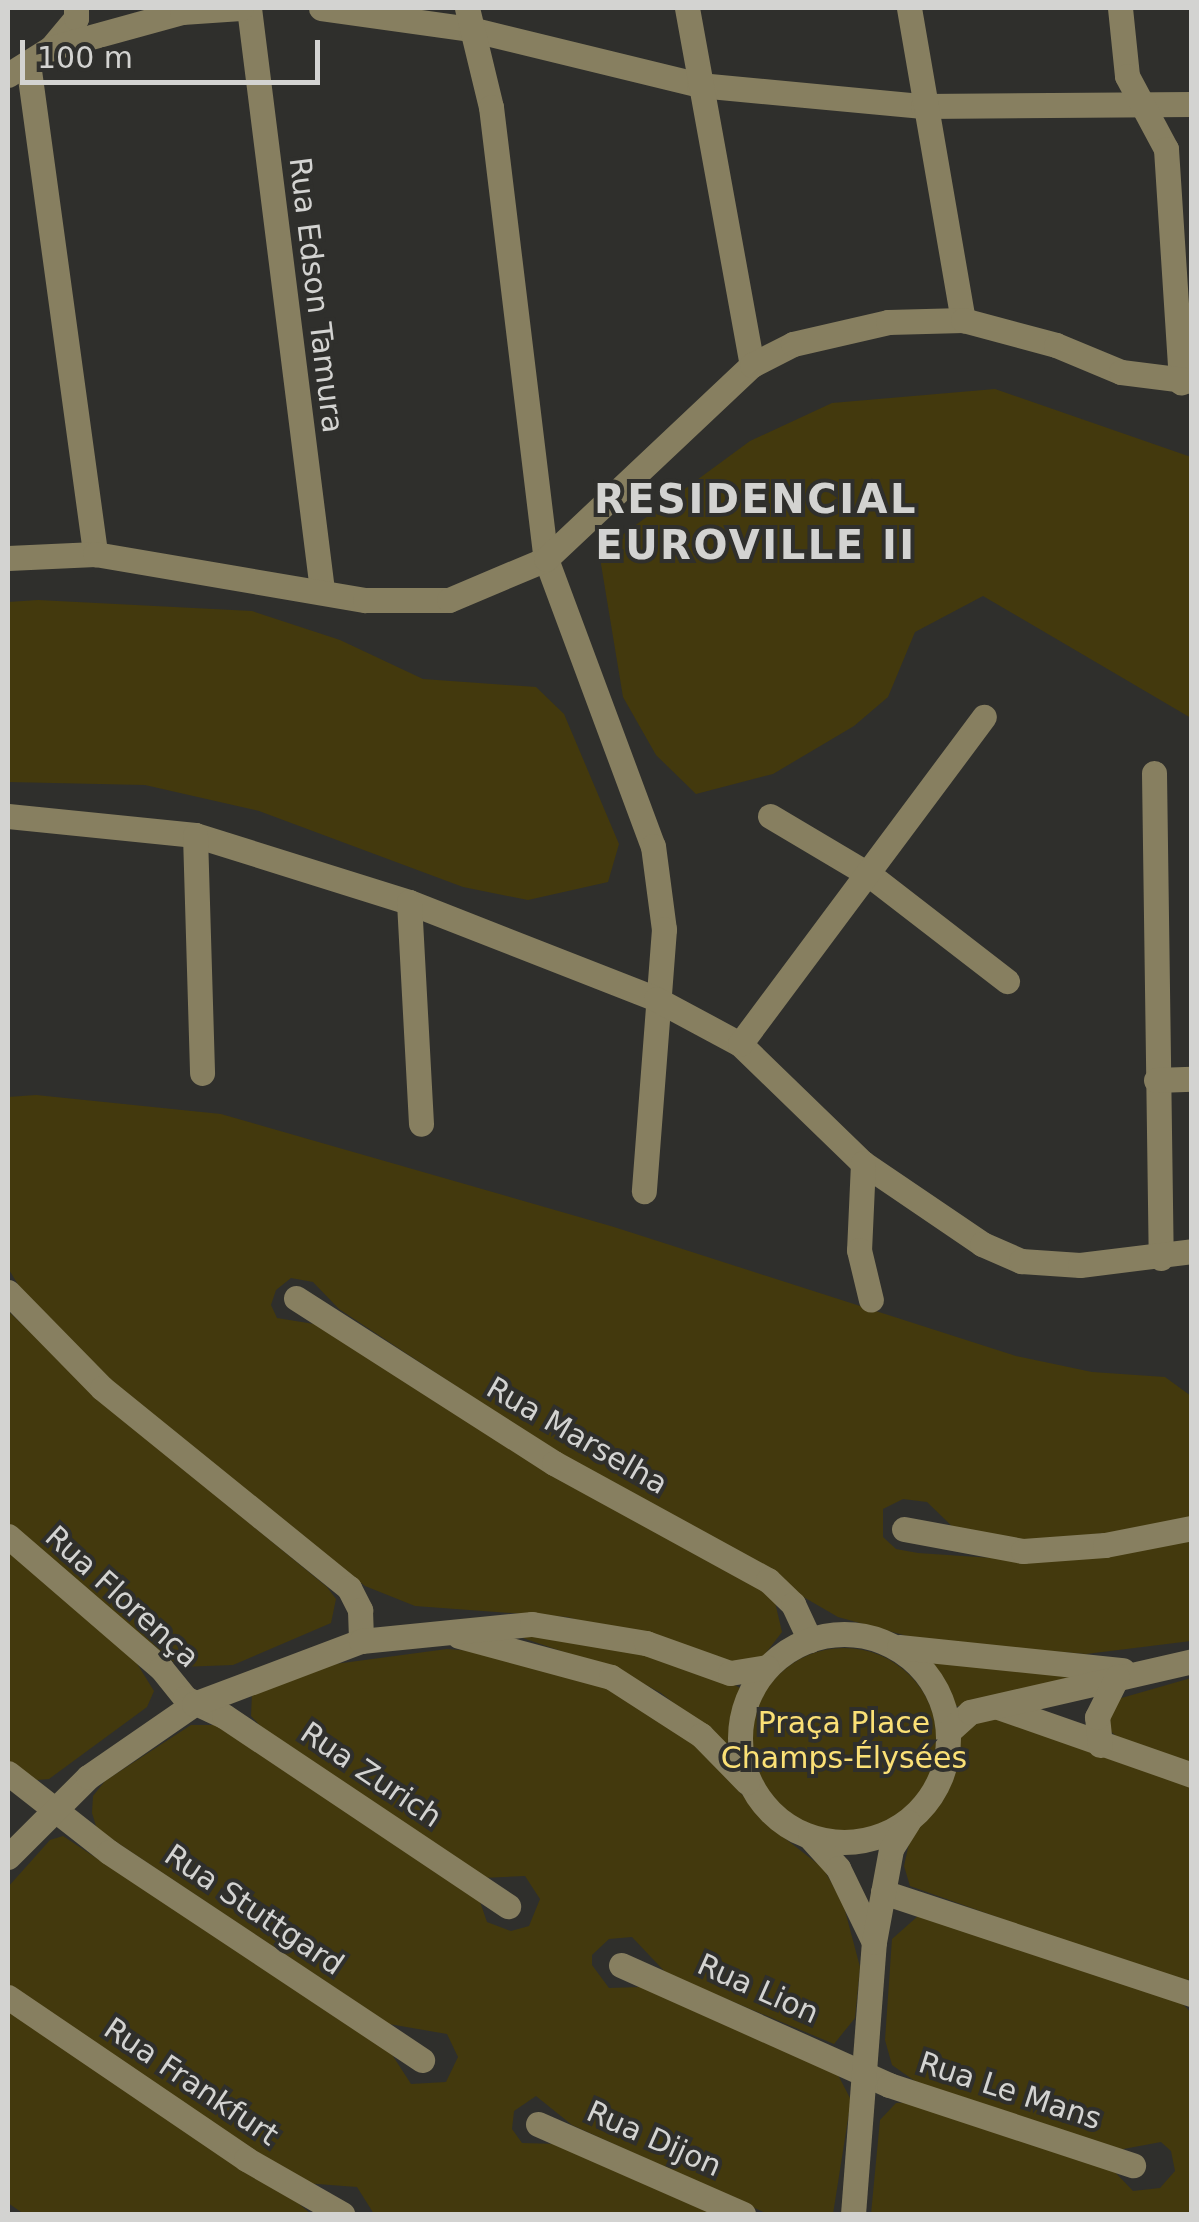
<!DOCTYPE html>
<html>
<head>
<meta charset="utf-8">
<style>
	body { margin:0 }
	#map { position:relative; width:1199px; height:2222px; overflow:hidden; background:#2f2f2c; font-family:"DejaVu Sans",sans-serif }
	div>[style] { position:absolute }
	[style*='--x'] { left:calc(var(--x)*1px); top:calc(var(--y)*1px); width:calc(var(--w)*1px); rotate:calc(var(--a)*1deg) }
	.green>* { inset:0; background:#43390d }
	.round { border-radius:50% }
	.minor>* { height:25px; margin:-12.5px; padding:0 12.5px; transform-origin:12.5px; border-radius:12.5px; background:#877f60 }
	.minor>.ring { margin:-12.5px; padding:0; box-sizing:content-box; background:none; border:25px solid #877f60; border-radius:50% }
	span { translate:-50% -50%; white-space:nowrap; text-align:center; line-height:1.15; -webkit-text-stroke:8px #2f2f2c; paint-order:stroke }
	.street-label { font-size:30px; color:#d3d3d1 }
	.park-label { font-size:30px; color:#fbe075 }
	.district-label { font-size:40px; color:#d3d3d1; font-weight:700; letter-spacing:2.5px }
	.frame { position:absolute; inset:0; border:10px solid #d3d3d1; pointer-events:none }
	.scale { position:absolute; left:20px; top:40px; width:300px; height:45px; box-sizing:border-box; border:5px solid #d3d3d1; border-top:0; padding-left:12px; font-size:30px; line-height:35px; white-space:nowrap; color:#d3d3d1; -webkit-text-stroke:8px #2f2f2c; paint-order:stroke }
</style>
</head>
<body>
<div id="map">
	<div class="green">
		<div style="clip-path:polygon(995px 389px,1191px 457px,1191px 718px,983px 596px,915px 632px,888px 697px,854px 726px,773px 774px,696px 794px,656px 755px,623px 697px,599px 552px,750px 441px,832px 403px)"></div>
		<div style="clip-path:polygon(38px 600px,252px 611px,340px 640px,423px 679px,536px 687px,564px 714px,619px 844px,608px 882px,528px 900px,463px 887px,259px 811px,145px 785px,8px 782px,8px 602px)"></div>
		<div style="clip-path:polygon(36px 1095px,221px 1114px,614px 1227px,1016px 1356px,1092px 1372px,1165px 1377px,1191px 1396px,1191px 1517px,1155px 1528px,1008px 1543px,958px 1532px,927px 1502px,903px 1499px,883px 1509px,883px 1537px,896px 1549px,918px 1553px,1022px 1560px,1101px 1556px,1191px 1539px,1191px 1641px,1086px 1654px,925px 1641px,838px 1617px,577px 1466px,339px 1309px,313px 1282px,291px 1278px,276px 1290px,271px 1305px,277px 1318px,314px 1324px,774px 1598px,782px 1632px,759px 1662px,737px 1664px,567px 1617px,415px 1606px,365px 1586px,128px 1399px,23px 1293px,8px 1268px,8px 1097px)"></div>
		<div style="clip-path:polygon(8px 1311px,124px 1420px,327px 1587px,336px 1599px,331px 1623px,233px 1665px,180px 1667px,8px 1527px)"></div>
		<div style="clip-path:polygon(8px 1550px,136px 1662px,154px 1691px,147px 1707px,49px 1779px,37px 1780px,8px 1760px)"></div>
		<div style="clip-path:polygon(499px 1630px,647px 1650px,723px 1678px,740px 1688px,727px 1745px,661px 1693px,620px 1671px)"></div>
		<div class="round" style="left:751px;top:1648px;width:186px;height:186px"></div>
		<div style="clip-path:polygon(447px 1649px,500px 1653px,594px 1681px,692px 1741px,778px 1833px,823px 1868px,843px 1903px,860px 1967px,855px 2018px,834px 2044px,667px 1974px,632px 1937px,609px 1939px,592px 1955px,592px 1965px,609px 1988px,641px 1987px,837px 2073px,851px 2100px,833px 2214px,768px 2214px,572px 2125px,536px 2096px,514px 2111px,512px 2129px,522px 2143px,558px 2144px,719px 2214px,374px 2214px,357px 2187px,304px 2183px,8px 1985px,8px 1887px,50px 1840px,63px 1836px,391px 2053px,411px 2084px,446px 2082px,458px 2057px,447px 2034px,389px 2024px,97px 1829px,92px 1813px,93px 1796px,105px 1781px,191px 1725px,219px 1725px,478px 1896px,487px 1922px,511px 1931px,529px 1926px,540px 1899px,525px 1876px,482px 1878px,267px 1733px,251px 1716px,252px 1693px,335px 1664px)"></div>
		<div style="clip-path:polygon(930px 1660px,1092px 1677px,955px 1707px)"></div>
		<div style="clip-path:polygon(1191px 1678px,1191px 1767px,1130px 1747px,1110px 1731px,1106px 1709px,1118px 1699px)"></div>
		<div style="clip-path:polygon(992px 1717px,1191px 1783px,1191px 1979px,1179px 1982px,910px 1886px,904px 1866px,910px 1839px,951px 1784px,959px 1737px,966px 1724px)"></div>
		<div style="clip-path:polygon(918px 1916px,1181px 2002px,1191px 2013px,1191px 2214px,871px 2214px,880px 2120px,896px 2103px,913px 2102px,1111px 2168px,1133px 2191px,1160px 2188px,1175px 2171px,1171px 2151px,1161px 2142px,1118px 2150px,922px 2086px,892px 2065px,885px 2040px,892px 1939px)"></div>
		<div style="clip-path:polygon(8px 2008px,298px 2203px,311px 2214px,24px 2214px,8px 2203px)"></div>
	</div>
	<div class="minor">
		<div style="--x:249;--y:8;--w:587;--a:82.85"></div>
		<div style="--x:321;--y:8;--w:150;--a:8"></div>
		<div style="--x:470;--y:29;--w:236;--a:13.7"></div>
		<div style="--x:699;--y:85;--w:225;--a:5.4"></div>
		<div style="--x:923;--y:106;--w:269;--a:-0.4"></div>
		<div style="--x:467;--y:8;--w:102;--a:76.4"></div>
		<div style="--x:491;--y:107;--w:455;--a:83.1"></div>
		<div style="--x:546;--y:559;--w:306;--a:69.6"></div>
		<div style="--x:653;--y:846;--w:84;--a:82.5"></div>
		<div style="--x:664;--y:929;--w:263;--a:94.4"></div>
		<div style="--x:687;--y:8;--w:363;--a:79.7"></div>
		<div style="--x:909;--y:8;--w:317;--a:80.2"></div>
		<div style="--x:1120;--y:8;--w:68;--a:84.1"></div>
		<div style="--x:1127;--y:76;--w:83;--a:61.9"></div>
		<div style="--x:1166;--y:149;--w:234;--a:86.3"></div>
		<div style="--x:51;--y:48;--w:39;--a:-50"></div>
		<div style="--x:76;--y:18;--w:10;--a:-90"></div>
		<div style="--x:28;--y:63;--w:496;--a:82.2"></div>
		<div style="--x:8;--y:75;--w:51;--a:-32.1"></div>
		<div style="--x:51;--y:48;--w:136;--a:-15.4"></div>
		<div style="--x:182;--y:12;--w:59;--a:-3.9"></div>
		<div style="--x:8;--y:558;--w:87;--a:-2.6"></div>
		<div style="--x:95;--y:554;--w:274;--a:9.7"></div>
		<div style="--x:365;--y:600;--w:84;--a:0"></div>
		<div style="--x:449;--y:600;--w:105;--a:-22.9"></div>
		<div style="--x:546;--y:559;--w:283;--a:-43.3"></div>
		<div style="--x:752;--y:365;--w:46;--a:-27.1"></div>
		<div style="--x:793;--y:344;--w:98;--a:-13"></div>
		<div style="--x:888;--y:322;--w:75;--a:-1.5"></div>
		<div style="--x:963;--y:320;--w:96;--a:15"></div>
		<div style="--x:1056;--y:345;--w:70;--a:22.6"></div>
		<div style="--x:1121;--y:372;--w:72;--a:7.2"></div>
		<div style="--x:1154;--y:773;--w:485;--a:89.2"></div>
		<div style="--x:8;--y:816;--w:188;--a:5.8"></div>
		<div style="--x:195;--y:835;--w:224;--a:17.4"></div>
		<div style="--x:409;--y:902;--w:265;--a:21.4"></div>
		<div style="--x:656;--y:999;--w:95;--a:28.2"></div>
		<div style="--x:740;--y:1044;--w:171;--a:44.1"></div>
		<div style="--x:863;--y:1163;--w:144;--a:34.2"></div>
		<div style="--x:982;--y:1244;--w:43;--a:23.6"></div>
		<div style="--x:1021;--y:1261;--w:59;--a:3.9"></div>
		<div style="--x:1080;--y:1265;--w:113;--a:-7.1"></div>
		<div style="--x:770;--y:816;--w:117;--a:30.7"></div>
		<div style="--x:871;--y:876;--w:172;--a:37.7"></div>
		<div style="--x:195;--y:835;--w:238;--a:88.3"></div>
		<div style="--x:409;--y:902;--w:222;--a:86.9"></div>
		<div style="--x:740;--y:1044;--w:408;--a:-53.3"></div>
		<div style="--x:1156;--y:1080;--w:36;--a:-2"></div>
		<div style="--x:863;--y:1163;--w:87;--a:92.6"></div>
		<div style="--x:859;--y:1250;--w:51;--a:76.5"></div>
		<div style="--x:8;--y:1292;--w:134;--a:45.6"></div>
		<div style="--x:102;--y:1388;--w:318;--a:39"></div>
		<div style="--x:349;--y:1588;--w:25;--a:63"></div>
		<div style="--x:360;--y:1610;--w:31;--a:88"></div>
		<div style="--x:296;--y:1298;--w:306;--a:32.6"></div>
		<div style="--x:554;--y:1463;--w:244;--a:28.7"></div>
		<div style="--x:768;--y:1580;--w:35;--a:44"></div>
		<div style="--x:793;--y:1604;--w:40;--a:65"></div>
		<div style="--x:904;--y:1529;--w:121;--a:10.5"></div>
		<div style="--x:1023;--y:1551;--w:82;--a:-4.2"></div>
		<div style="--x:1105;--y:1545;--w:89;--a:-11.1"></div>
		<div style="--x:8;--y:1536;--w:202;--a:40.8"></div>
		<div style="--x:161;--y:1668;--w:38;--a:51"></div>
		<div style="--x:185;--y:1698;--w:43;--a:24.8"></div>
		<div style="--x:224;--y:1716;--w:342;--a:33.8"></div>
		<div class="ring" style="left:740px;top:1634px;width:183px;height:183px"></div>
		<div style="--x:459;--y:1636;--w:157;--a:15.1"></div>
		<div style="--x:611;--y:1677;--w:107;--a:32.8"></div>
		<div style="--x:701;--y:1735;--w:66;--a:45.6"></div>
		<div style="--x:899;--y:1647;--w:225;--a:5.9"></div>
		<div style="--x:998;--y:1707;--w:206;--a:19.3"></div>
		<div style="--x:949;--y:1731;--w:28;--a:-42"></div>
		<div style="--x:970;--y:1712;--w:228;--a:-12.9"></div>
		<div style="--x:1100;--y:1745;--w:28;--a:-96"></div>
		<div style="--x:1097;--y:1717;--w:45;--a:-63.4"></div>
		<div style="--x:8;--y:1773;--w:128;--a:38"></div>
		<div style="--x:109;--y:1852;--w:376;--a:33.6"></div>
		<div style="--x:810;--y:1837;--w:42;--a:47.9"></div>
		<div style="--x:838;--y:1868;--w:82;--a:64.1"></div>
		<div style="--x:8;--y:1857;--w:113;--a:-45"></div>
		<div style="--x:88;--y:1777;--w:129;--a:-34.6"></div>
		<div style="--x:194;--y:1704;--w:178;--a:-20.7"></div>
		<div style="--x:361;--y:1641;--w:172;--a:-5.7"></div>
		<div style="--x:532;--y:1624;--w:116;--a:9.5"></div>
		<div style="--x:646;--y:1643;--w:89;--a:19.7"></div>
		<div style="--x:730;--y:1673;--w:37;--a:-9"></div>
		<div style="--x:883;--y:1892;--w:325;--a:18.3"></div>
		<div style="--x:621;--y:1965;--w:294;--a:24.1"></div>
		<div style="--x:889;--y:2085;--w:257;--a:18.2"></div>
		<div style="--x:8;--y:1997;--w:288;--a:34.2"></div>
		<div style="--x:246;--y:2159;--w:111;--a:29.8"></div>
		<div style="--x:538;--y:2124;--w:224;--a:23.7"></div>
		<div style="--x:853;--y:2214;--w:273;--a:-85.6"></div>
		<div style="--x:874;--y:1942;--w:95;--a:-79.6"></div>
		<div style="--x:891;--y:1849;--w:32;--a:-58"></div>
	</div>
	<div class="street-label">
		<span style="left:316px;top:295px;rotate:83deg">Rua Edson Tamura</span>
		<span style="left:577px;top:1436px;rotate:30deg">Rua Marselha</span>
		<span style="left:122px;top:1597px;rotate:42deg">Rua Florença</span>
		<span style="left:371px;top:1775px;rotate:34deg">Rua Zurich</span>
		<span style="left:254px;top:1910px;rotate:34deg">Rua Stuttgard</span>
		<span style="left:758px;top:1989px;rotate:24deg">Rua Lion</span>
		<span style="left:191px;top:2082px;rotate:34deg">Rua Frankfurt</span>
		<span style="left:1010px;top:2091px;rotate:18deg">Rua Le Mans</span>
		<span style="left:654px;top:2139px;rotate:24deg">Rua Dijon</span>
	</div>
	<div class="park-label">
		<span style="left:844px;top:1740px">Praça Place<br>Champs-Élysées</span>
	</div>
	<div class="district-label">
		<span style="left:756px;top:522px">RESIDENCIAL<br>EUROVILLE II</span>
	</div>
	<div class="frame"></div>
	<div class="scale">100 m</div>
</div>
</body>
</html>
